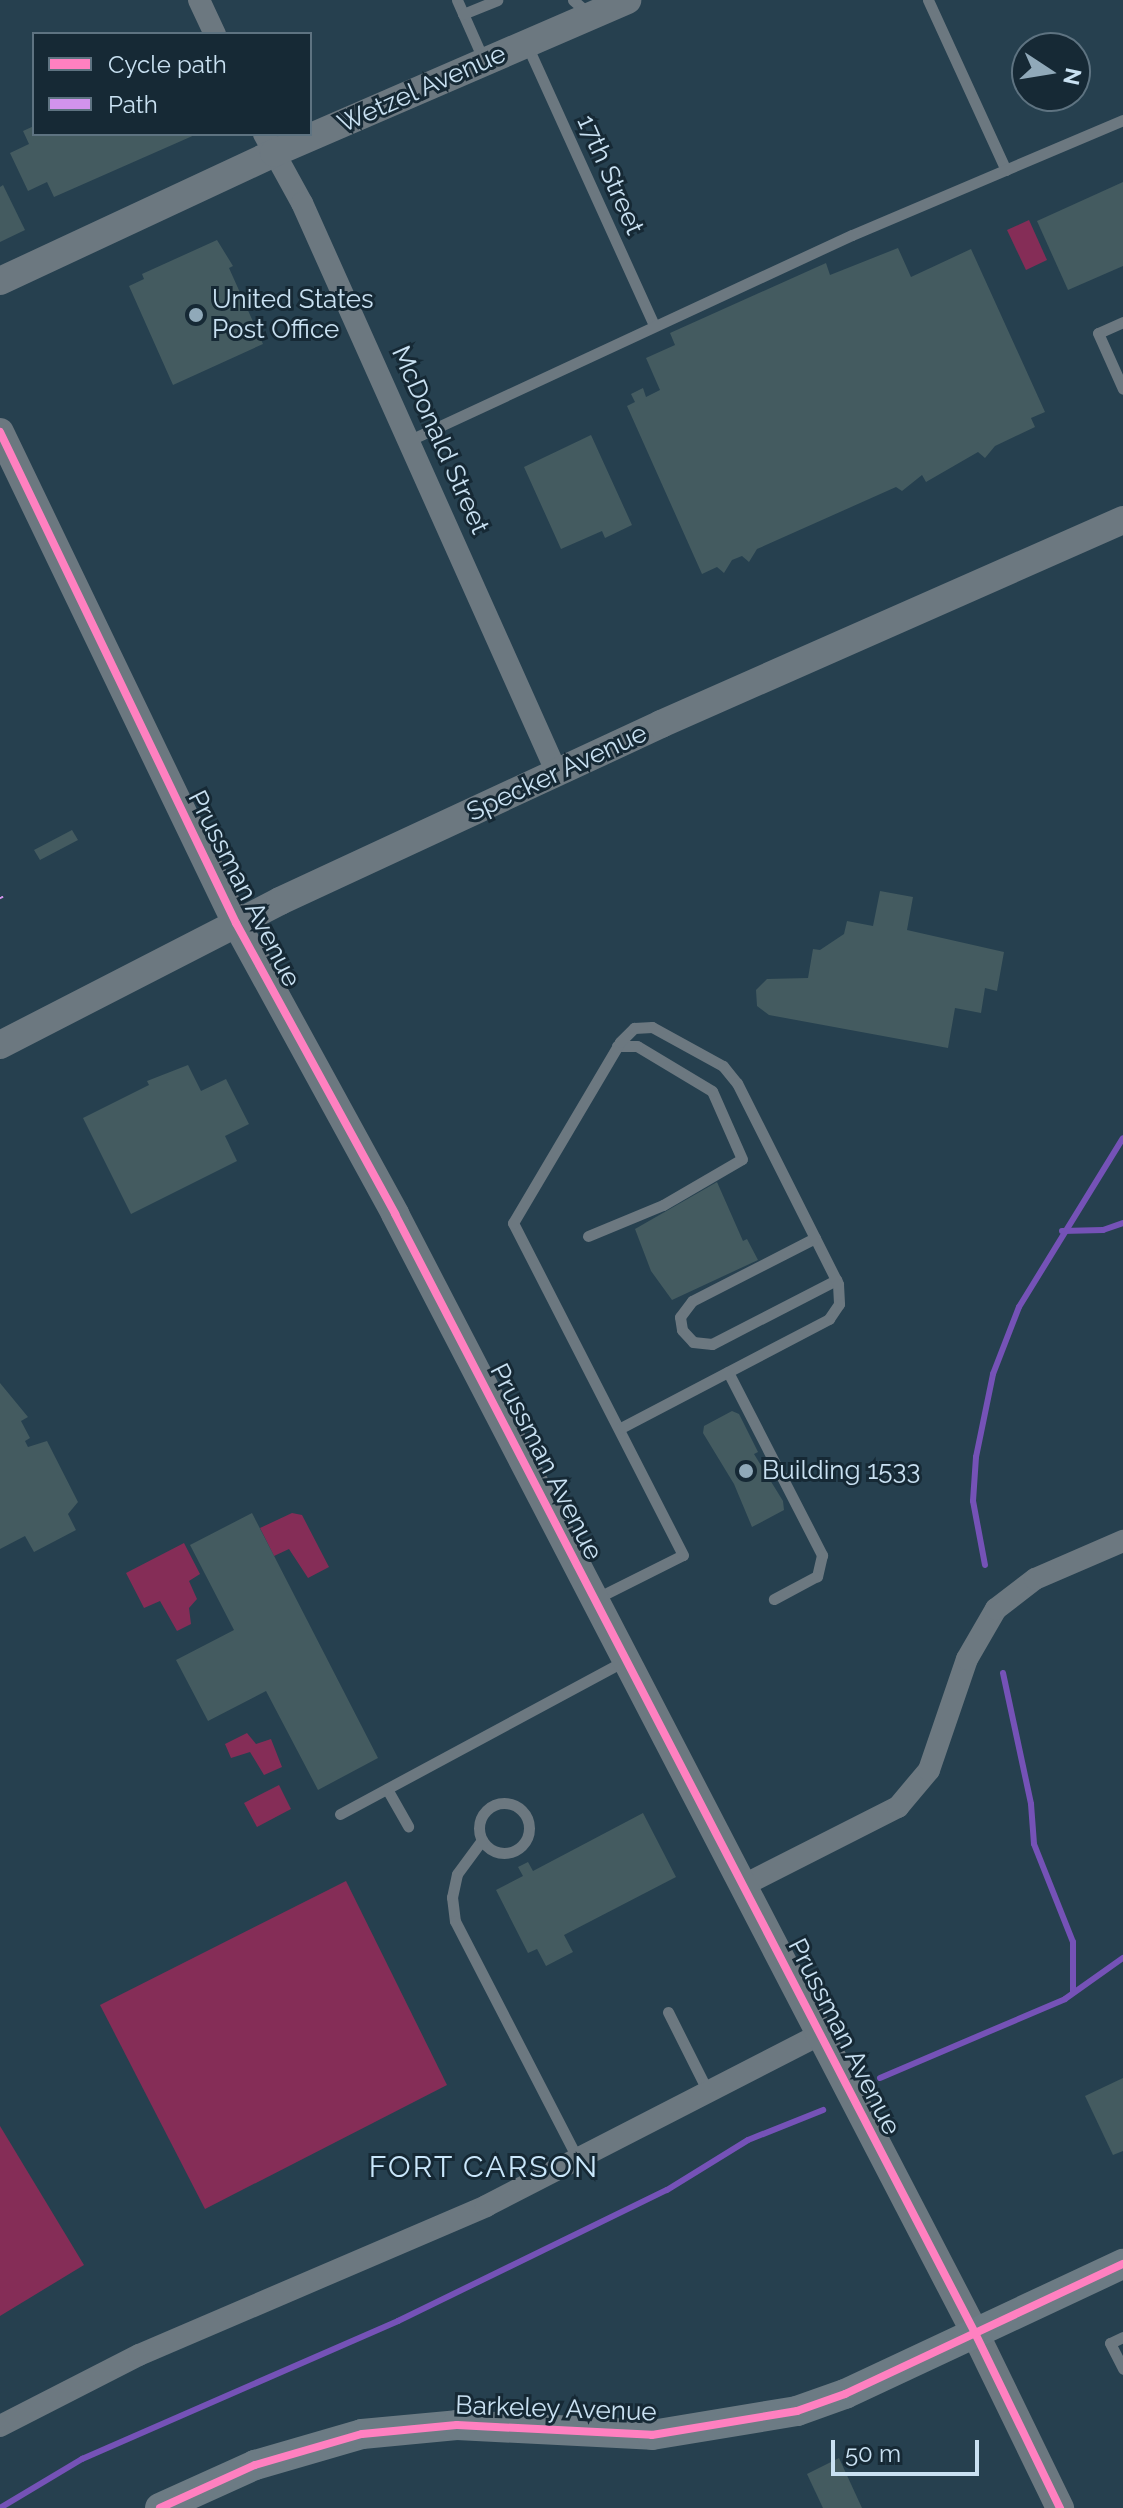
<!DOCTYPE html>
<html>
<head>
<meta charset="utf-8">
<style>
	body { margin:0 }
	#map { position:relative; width:1123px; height:2508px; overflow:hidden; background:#26404f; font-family:Raleway,sans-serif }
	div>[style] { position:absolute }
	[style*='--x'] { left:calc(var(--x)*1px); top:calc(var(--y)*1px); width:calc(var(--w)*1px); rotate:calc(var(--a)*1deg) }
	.green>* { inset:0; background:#852d57 }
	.stream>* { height:6px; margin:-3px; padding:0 3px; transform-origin:3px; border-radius:3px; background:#7552b7 }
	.building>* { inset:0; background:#445b60 }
	.service>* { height:11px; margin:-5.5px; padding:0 5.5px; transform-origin:5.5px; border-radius:5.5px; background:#6c7880 }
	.service>.ring { margin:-5.5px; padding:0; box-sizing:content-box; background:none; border:11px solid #6c7880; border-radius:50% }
	.minor>* { height:22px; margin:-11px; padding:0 11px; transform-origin:11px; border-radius:11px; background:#6c7880 }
	.tertiary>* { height:28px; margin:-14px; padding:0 14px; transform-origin:14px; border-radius:14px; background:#6c7880 }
	.secondary>* { height:30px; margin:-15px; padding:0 15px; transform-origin:15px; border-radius:15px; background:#6c7b84 }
	.quiet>* { height:6px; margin-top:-3px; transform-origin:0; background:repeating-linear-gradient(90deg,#d193ec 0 12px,transparent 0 18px) }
	.cycleway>* { height:8px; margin:-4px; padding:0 4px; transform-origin:4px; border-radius:4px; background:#ff80c0 }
	.dots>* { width:22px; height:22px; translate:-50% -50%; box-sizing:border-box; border:4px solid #162935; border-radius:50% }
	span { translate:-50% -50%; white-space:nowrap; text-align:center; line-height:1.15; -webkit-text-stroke:6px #162935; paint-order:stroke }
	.street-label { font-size:26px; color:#c9e1f2 }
	.poi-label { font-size:26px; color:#c9e1f2 }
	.left { translate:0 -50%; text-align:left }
	.quarter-label { font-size:30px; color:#cae7fb; letter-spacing:2px }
	.legend { position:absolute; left:32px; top:32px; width:280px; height:104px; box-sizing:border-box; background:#162935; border:2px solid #5e7381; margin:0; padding:10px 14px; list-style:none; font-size:24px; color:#c9e1f2 }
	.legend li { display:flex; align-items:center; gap:16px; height:40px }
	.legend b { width:40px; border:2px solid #5e7381 }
	.north { position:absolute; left:1011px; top:32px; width:80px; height:80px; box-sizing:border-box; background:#162935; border:2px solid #5e7381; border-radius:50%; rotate:102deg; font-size:22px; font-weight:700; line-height:32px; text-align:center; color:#c9e1f2 }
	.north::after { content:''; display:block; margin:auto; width:28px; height:36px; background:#90a9b9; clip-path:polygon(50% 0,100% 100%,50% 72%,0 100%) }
	.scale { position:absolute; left:831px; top:2440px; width:148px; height:36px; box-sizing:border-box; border:4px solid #c9e1f2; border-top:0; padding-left:10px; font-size:24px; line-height:28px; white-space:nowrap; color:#c9e1f2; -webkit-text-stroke:6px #162935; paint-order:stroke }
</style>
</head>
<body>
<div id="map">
	<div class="green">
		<div style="clip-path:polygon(1029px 220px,1047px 260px,1026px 270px,1007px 230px)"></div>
		<div style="clip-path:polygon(292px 1513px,302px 1515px,329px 1567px,308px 1578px,289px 1549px,274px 1556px,260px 1528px)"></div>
		<div style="clip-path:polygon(184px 1543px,200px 1574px,189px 1581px,197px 1599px,189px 1608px,191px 1624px,177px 1631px,160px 1601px,144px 1608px,126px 1573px)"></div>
		<div style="clip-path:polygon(247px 1733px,256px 1744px,271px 1739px,282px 1767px,264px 1775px,250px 1752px,231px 1758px,225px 1744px)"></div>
		<div style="clip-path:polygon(279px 1785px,291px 1809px,257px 1827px,244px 1803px)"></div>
		<div style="clip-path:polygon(346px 1881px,447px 2085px,205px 2209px,100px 2005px)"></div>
		<div style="clip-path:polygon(0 2126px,84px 2265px,0 2316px)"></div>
	</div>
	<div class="stream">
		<div style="--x:1062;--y:1231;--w:41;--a:-1.4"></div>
		<div style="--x:1103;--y:1230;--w:21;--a:-19"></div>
		<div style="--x:985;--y:1565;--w:65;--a:-100.6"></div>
		<div style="--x:973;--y:1501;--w:44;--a:-86.1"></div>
		<div style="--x:976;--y:1457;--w:85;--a:-78.4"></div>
		<div style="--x:993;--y:1374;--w:72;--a:-68.8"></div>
		<div style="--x:1019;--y:1307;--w:198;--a:-58.4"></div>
		<div style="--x:1003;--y:1673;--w:134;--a:77.9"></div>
		<div style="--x:1031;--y:1804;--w:40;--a:85.7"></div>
		<div style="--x:1034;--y:1844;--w:105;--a:68.3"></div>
		<div style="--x:1073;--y:1942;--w:50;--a:90"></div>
		<div style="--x:880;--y:2078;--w:201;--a:-23.1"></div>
		<div style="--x:1065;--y:1999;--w:71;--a:-35.3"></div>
		<div style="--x:0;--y:2508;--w:96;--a:-30.9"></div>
		<div style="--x:82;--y:2459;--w:345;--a:-23.6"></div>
		<div style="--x:398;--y:2321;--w:299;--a:-26"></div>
		<div style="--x:667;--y:2190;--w:95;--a:-31.7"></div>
		<div style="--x:748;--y:2140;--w:81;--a:-21.8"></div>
	</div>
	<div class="building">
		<div style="clip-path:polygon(34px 126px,34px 134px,197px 134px,54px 197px,47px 182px,28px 191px,10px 153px,29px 144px,23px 131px)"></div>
		<div style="clip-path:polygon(1123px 182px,1123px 266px,1068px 290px,1037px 221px)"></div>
		<div style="clip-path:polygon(3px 185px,25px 230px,0 242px,0 187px)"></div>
		<div style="clip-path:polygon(217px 240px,233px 266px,229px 268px,263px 344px,173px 385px,129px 286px,144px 279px,142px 274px)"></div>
		<div style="clip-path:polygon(898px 248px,911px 277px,971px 249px,1045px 412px,1031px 418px,1035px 427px,995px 446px,985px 458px,978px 452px,926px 482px,922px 475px,902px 491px,896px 487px,757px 549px,749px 562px,742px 556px,732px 560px,724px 573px,717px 567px,702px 574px,627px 406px,635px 402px,631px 394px,643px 388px,646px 397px,660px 390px,646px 358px,675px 345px,670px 333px,826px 263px,830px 275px)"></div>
		<div style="clip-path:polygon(591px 435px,632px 525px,605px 538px,602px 531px,561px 549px,524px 467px)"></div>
		<div style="clip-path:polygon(72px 830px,78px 840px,40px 860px,34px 850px)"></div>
		<div style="clip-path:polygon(880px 891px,913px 897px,907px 930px,1004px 952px,997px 991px,985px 988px,981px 1013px,955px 1008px,948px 1048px,769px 1015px,757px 1006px,756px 990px,767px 979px,808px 978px,813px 949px,820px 950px,844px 934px,847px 921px,873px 926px)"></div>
		<div style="clip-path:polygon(188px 1065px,201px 1091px,226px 1079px,249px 1124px,225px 1136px,237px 1161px,131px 1214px,83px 1118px,149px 1085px,147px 1081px)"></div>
		<div style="clip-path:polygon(717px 1182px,743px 1241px,747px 1239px,758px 1260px,672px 1300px,651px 1271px,635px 1229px)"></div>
		<div style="clip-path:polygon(0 1383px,28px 1417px,21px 1421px,30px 1438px,25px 1441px,28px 1447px,47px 1441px,78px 1502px,68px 1514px,76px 1530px,34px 1552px,25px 1536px,0 1549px)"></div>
		<div style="clip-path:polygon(732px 1411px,739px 1414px,758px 1452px,754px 1454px,783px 1501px,784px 1510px,752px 1527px,734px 1484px,703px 1433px,704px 1426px)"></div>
		<div style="clip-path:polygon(252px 1513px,378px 1758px,318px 1790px,266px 1691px,208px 1721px,176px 1660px,234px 1630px,190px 1545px)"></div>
		<div style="clip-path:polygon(643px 1813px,676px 1877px,564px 1935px,573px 1952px,546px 1966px,537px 1949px,528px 1953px,496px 1890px,523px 1876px,518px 1867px,528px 1862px,533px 1871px)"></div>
		<div style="clip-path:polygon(1123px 2078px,1123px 2151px,1113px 2155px,1085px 2096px)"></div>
		<div style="clip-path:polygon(839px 2458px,862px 2508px,823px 2508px,807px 2474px)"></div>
	</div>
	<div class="service">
		<div style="--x:457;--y:0;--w:67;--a:66.1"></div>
		<div style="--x:573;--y:0;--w:23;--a:41"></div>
		<div style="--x:928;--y:0;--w:187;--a:65.4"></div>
		<div style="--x:463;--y:14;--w:37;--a:-22"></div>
		<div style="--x:526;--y:43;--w:310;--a:65.6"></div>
		<div style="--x:1123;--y:322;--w:27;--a:156"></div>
		<div style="--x:1098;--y:333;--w:61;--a:65.9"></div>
		<div style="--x:410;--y:440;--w:487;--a:-24.9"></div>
		<div style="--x:852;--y:235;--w:294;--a:-23"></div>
		<div style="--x:588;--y:1236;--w:81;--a:-22.5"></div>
		<div style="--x:663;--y:1205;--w:91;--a:-30.2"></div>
		<div style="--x:742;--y:1159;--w:74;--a:-113.8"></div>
		<div style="--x:712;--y:1091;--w:87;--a:-149"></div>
		<div style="--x:637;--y:1046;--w:20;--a:180"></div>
		<div style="--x:815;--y:1238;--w:138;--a:152.9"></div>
		<div style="--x:692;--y:1301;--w:20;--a:127"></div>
		<div style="--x:680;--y:1317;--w:13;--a:81"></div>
		<div style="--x:682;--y:1330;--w:16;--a:47"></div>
		<div style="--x:693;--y:1342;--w:19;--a:6"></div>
		<div style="--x:712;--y:1344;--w:140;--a:-27.3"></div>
		<div style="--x:728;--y:1372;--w:206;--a:62.8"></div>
		<div style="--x:822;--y:1555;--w:22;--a:103"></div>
		<div style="--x:817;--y:1576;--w:49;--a:151.9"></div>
		<div style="--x:595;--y:1599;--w:98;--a:-26.6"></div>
		<div style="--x:683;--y:1555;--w:373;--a:-117.1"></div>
		<div style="--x:513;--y:1223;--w:210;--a:-59.4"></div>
		<div style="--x:620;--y:1042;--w:20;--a:-45"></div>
		<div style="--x:634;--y:1028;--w:18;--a:-3"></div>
		<div style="--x:652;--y:1027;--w:81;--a:28.8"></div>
		<div style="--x:723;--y:1066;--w:22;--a:51"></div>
		<div style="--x:737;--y:1083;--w:225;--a:63.3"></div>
		<div style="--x:838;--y:1284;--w:20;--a:87"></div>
		<div style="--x:839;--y:1304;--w:18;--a:124"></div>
		<div style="--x:829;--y:1319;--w:237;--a:152.4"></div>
		<div style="--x:387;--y:1789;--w:43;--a:60.4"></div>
		<div class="ring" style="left:479px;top:1803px;width:39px;height:39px"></div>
		<div style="--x:340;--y:1814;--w:323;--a:-28.3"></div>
		<div style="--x:482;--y:1840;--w:42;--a:126.3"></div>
		<div style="--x:457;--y:1874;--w:24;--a:102"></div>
		<div style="--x:452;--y:1897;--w:24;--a:83"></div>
		<div style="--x:455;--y:1921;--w:268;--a:62.7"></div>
		<div style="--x:668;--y:2012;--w:89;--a:63.4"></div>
		<div style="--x:1123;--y:2337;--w:14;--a:155"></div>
		<div style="--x:1110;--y:2343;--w:29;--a:63"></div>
	</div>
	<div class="minor">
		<div style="--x:199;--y:0;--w:38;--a:65"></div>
		<div style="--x:264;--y:134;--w:79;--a:61.2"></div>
		<div style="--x:302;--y:203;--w:624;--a:65.9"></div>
		<div style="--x:744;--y:1885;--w:173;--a:-26.9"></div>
		<div style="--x:898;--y:1807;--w:48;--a:-50"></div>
		<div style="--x:929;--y:1770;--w:117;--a:-71.1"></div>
		<div style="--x:967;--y:1659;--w:58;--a:-59.9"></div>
		<div style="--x:996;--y:1609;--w:49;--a:-37.6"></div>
		<div style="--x:1035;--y:1579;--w:96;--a:-23.4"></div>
		<div style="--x:0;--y:2426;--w:156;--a:-27.1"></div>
		<div style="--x:139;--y:2355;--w:378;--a:-23.2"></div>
		<div style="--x:486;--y:2206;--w:376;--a:-27.2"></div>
	</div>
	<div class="tertiary">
		<div style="--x:0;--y:281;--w:302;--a:-25"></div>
		<div style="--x:274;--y:153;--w:385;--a:-23.4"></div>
		<div style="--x:0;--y:432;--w:545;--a:64.33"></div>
		<div style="--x:236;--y:923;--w:332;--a:61.3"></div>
		<div style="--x:395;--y:1214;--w:1260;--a:62.6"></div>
		<div style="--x:975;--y:2333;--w:195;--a:64.1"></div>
		<div style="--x:0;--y:1045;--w:315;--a:-27.2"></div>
		<div style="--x:280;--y:901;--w:420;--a:-24.9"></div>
		<div style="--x:661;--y:724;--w:505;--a:-23.82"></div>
	</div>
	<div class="secondary">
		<div style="--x:160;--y:2508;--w:104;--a:-24.4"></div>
		<div style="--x:255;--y:2465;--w:111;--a:-16.2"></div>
		<div style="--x:362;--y:2434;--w:95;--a:-5.4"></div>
		<div style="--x:457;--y:2425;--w:195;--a:2.9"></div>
		<div style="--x:652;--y:2435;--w:147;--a:-9.4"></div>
		<div style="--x:797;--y:2411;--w:51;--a:-19.5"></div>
		<div style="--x:845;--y:2394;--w:307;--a:-25.1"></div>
	</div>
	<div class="quiet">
		<div style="--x:0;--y:897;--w:2;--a:63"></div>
	</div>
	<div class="cycleway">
		<div style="--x:0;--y:432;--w:545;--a:64.33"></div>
		<div style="--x:236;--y:923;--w:332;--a:61.3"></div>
		<div style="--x:395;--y:1214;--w:1260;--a:62.6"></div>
		<div style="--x:975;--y:2333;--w:195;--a:64.1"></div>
		<div style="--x:160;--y:2508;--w:104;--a:-24.4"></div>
		<div style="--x:255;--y:2465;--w:111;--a:-16.2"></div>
		<div style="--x:362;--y:2434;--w:95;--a:-5.4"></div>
		<div style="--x:457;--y:2425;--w:195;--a:2.9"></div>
		<div style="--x:652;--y:2435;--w:147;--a:-9.4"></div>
		<div style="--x:797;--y:2411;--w:51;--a:-19.5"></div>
		<div style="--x:845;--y:2394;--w:307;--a:-25.1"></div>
	</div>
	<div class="dots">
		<div style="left:196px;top:315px;background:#90a9b9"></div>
		<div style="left:746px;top:1471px;background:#90a9b9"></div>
	</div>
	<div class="street-label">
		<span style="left:422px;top:89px;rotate:-24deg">Wetzel Avenue</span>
		<span style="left:610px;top:175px;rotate:66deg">17th Street</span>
		<span style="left:440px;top:440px;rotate:66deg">McDonald Street</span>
		<span style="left:557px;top:773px;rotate:-25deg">Specker Avenue</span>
		<span style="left:244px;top:889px;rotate:63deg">Prussman Avenue</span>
		<span style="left:546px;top:1462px;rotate:63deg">Prussman Avenue</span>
		<span style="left:844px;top:2037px;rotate:63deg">Prussman Avenue</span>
		<span style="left:556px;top:2409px;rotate:2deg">Barkeley Avenue</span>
	</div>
	<div class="poi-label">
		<span class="left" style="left:212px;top:315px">United States<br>Post Office</span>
		<span class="left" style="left:762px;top:1471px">Building 1533</span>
	</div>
	<div class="quarter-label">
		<span style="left:484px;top:2167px">FORT CARSON</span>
	</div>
	<ul class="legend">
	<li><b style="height:10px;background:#ff80c0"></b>Cycle path</li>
	<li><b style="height:10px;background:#d193ec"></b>Path</li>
	</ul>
	<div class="north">N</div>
	<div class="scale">50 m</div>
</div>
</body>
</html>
